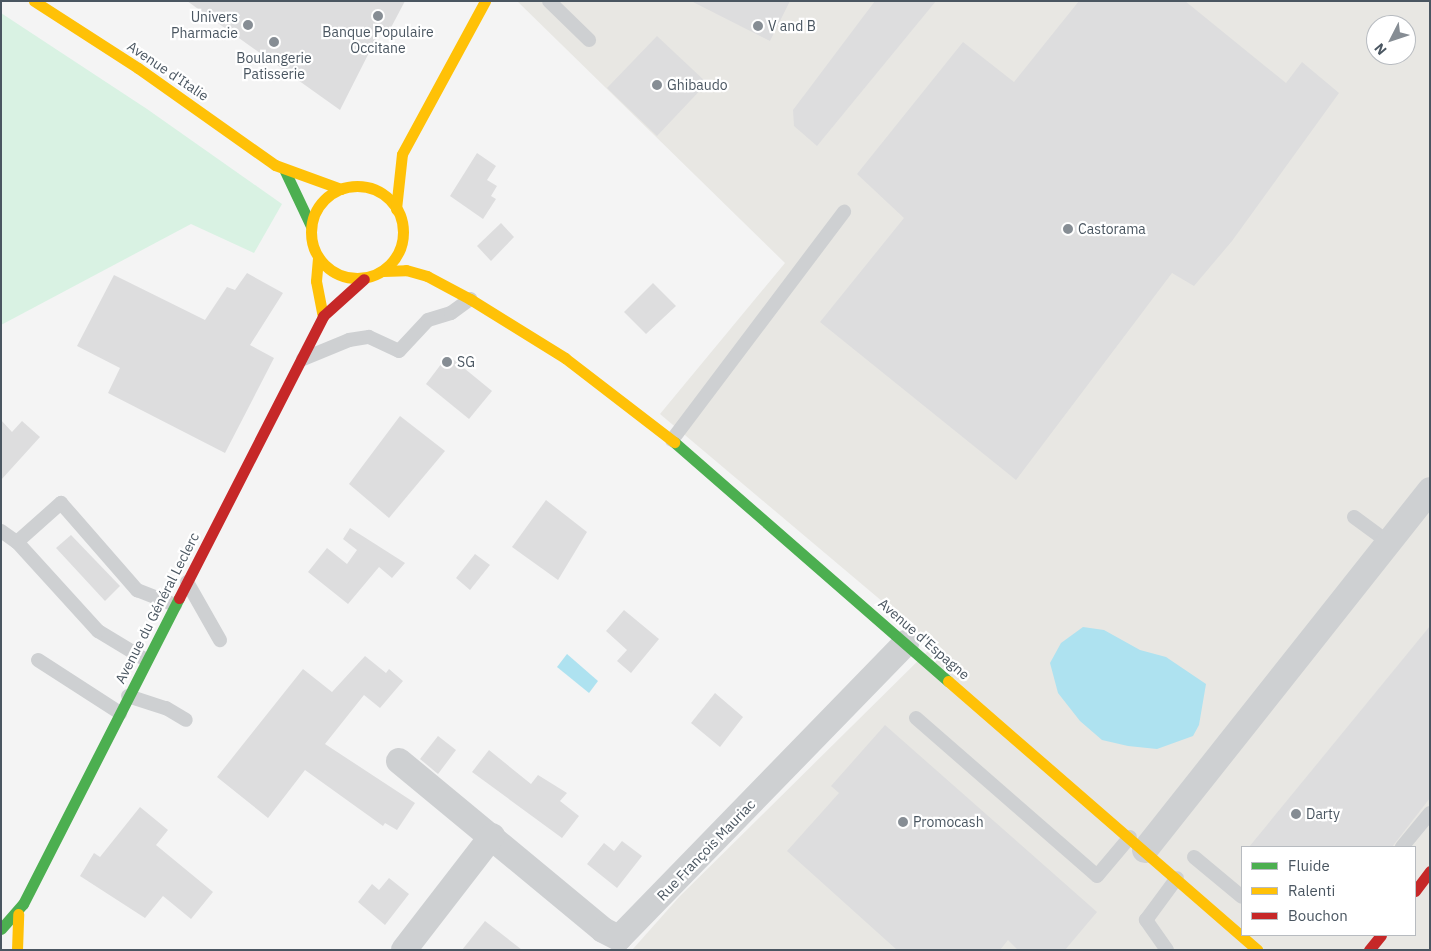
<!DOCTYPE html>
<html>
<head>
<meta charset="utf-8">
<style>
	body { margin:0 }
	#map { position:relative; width:1431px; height:951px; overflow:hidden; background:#f4f4f4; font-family:"IBM Plex Sans",sans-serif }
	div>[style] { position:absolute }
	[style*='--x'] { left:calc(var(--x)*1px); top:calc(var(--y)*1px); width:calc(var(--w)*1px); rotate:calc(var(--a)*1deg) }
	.commercial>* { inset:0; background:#e8e7e3 }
	.green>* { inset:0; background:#d9f2e3 }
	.water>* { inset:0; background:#aee2f0 }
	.building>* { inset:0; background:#ddddde }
	.lane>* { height:14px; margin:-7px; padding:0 7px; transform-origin:7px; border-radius:7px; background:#ced0d2 }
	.street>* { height:26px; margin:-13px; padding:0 13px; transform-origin:13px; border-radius:13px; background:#ced0d2 }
	.fast>* { height:11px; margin:-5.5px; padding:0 5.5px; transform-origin:5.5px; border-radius:5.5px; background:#4caf50 }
	.slow>* { height:11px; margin:-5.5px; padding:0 5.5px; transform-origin:5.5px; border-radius:5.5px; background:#ffc107 }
	.slow>.ring { margin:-5.5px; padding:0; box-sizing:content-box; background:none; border:11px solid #ffc107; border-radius:50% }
	.jam>* { height:11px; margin:-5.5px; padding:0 5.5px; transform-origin:5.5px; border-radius:5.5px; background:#c62828 }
	.dots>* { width:14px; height:14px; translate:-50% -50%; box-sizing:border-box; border:2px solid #fff; border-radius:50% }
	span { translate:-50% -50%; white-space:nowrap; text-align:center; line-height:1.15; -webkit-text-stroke:4.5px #fff; paint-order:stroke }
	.poi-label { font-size:14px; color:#4a5661 }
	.right { translate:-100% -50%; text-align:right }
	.left { translate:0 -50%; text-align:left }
	.street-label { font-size:14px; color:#4a5661 }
	.frame { position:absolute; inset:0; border:2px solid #4a5661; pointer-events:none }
	.legend { position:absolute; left:1241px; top:846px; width:175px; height:90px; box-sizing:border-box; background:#fff; border:1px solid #b7bbc0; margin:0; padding:6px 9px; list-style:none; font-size:15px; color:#4a5661 }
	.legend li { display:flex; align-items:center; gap:10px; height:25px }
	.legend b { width:25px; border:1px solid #b7bbc0 }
	.north { position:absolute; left:1366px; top:15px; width:50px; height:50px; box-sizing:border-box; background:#fff; border:1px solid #b7bbc0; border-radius:50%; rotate:229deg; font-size:14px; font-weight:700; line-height:20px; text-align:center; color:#4a5661 }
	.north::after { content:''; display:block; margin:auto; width:18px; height:22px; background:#868d94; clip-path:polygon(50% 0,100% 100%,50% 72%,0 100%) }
</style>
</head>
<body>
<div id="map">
	<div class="commercial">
		<div style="clip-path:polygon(evenodd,517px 1px,1430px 1px,1430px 950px,632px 950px,680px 896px,934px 645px,660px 414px,785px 263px,517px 1px,1376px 25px,1406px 25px,1406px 55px,1376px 55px,1376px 25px,517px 1px,1242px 847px,1415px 847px,1415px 935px,1242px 935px,1242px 847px)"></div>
	</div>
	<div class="green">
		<div style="clip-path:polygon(1px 13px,147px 109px,282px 204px,254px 253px,191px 224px,1px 325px)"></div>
	</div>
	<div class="water">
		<div style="clip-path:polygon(1083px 627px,1104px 630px,1140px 650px,1166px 657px,1206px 684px,1199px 725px,1193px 736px,1157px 749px,1128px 746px,1102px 740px,1080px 721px,1058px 693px,1050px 663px,1061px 643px)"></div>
		<div style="clip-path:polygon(567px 654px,598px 681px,589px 693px,557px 667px)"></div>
	</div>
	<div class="building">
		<div style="clip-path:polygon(187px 1px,405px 1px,386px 37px,379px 33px,340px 110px)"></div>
		<div style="clip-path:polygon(691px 1px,790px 1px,770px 41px)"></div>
		<div style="clip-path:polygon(875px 1px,936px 1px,817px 146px,794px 126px,793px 110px)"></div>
		<div style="clip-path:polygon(1079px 1px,1185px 1px,1286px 83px,1302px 62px,1339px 93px,1232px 241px,1194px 286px,1172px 273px,1016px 480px,820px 322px,904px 218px,857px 174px,963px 42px,1014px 82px)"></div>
		<div style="clip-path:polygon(657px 36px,707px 83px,657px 136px,607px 88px)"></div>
		<div style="clip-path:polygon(477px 153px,496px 166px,487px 180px,497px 186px,491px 196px,496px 199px,483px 219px,450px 196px)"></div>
		<div style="clip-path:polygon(501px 223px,514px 237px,491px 261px,477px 246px)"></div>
		<div style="clip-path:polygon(247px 273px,283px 293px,250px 345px,274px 358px,225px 453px,108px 393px,120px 368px,77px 346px,114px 275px,205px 320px,227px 287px,235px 290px)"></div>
		<div style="clip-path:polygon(653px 283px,676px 306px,646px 334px,624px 312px)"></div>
		<div style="clip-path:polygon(448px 355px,492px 391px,469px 419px,426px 384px)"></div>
		<div style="clip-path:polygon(400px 416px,445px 451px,389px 518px,349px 484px)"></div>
		<div style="clip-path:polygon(1px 420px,12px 432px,22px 421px,40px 437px,1px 480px)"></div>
		<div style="clip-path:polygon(546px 500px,587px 532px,558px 580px,512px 547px)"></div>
		<div style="clip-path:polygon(350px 528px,405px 563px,392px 578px,379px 567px,348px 604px,308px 572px,327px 548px,347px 564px,357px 550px,343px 539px)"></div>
		<div style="clip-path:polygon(71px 535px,120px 586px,105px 601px,56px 548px)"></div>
		<div style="clip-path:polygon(475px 554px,490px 565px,470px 590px,456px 578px)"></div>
		<div style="clip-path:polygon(624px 610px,659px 639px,631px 673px,617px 661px,627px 650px,606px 631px)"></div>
		<div style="clip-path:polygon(1430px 626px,1430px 798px,1392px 847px,1249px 847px)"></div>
		<div style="clip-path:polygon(365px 656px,386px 673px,389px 669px,403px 681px,380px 708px,364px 695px,325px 744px,415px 803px,397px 830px,385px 823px,383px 826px,305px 770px,268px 818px,217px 777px,303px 669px,332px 692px)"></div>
		<div style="clip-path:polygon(715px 693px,743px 717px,720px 747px,691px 723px)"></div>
		<div style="clip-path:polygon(885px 725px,1097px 912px,1065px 950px,1018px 950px,1008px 940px,1000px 950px,897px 950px,787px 851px,839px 793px,831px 786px)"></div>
		<div style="clip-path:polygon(438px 736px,456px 750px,438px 774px,420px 759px)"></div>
		<div style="clip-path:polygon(489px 750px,531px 784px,538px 775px,567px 793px,560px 801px,579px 816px,562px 838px,472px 772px)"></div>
		<div style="clip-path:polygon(140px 807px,168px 830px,156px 845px,213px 892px,191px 919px,163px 896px,145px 918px,80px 876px,94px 853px,100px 857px)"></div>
		<div style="clip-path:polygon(622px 841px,642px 856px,617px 888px,587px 864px,604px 843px,614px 851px)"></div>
		<div style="clip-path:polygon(389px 878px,409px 894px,385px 925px,358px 902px,372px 884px,379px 890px)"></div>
		<div style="clip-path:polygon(485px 921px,522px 950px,462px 950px)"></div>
	</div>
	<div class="lane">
		<div style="--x:549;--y:1;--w:56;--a:44.3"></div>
		<div style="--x:303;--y:359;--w:50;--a:-22.4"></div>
		<div style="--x:349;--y:340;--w:20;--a:-9"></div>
		<div style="--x:369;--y:337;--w:33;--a:25"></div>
		<div style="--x:399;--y:351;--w:42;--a:-46.9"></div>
		<div style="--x:428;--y:320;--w:24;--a:-17"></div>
		<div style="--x:451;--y:313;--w:24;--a:-36"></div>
		<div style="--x:672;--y:440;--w:286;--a:-53"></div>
		<div style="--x:1354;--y:517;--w:42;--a:36.3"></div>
		<div style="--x:1;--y:531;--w:19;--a:35"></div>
		<div style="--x:187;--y:582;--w:67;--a:60.4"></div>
		<div style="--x:38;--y:660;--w:98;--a:32.9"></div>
		<div style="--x:146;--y:660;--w:56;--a:-148.9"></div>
		<div style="--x:98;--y:631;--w:120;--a:-132.3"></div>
		<div style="--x:17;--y:542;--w:59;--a:-41.6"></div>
		<div style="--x:61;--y:503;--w:116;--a:48.9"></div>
		<div style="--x:137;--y:590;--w:41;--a:21.5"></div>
		<div style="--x:128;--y:696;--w:40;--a:18"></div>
		<div style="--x:166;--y:708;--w:23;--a:31"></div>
		<div style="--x:916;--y:718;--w:240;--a:41.1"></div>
		<div style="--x:1097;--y:876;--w:51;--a:-49.8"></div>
		<div style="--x:1402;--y:847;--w:44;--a:-50.5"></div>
		<div style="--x:1194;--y:857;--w:62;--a:39.8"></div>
		<div style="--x:1167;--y:950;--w:37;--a:-125"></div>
		<div style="--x:1146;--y:920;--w:52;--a:-53.6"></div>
	</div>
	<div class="street">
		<div style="--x:399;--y:761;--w:265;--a:39.6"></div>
		<div style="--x:603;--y:930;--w:18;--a:27"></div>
		<div style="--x:619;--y:938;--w:412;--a:-45.8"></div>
		<div style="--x:1145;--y:850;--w:459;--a:-51.6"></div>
		<div style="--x:404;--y:950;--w:144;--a:-52.3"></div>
	</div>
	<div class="fast">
		<div style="--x:284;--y:169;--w:63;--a:64.7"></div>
		<div style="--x:674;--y:442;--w:364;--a:41.1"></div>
		<div style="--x:1;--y:929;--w:33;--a:-49"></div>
		<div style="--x:23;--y:904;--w:343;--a:-63"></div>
	</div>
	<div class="slow">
		<div style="--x:34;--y:1;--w:124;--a:32.8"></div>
		<div style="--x:138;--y:68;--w:168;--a:35.3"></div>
		<div style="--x:275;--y:165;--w:70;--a:20"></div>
		<div class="ring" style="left:311px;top:186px;width:81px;height:81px"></div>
		<div style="--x:396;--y:209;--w:55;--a:-83.8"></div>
		<div style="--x:402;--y:154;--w:174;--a:-61.5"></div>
		<div style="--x:318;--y:258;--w:23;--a:95"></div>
		<div style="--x:316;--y:281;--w:36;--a:79"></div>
		<div style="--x:383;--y:271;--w:23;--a:-2"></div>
		<div style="--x:406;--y:270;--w:22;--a:16"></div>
		<div style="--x:427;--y:276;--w:49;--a:28.1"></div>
		<div style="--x:470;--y:299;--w:112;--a:31.8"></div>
		<div style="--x:565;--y:358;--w:138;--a:37.6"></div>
		<div style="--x:948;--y:681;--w:410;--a:41"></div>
		<div style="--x:17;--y:950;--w:36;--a:-88"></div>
	</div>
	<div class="jam">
		<div style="--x:179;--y:598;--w:317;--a:-62.9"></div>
		<div style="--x:323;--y:316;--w:55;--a:-42.1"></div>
		<div style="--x:1415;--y:891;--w:25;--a:-53"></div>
		<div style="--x:1369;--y:950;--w:19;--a:-51"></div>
	</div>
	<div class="dots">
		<div style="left:378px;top:16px;background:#868d94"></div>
		<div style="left:248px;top:25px;background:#868d94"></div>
		<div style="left:758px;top:26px;background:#868d94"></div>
		<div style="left:274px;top:42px;background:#868d94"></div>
		<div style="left:657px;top:85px;background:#868d94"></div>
		<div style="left:1068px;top:229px;background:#868d94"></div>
		<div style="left:447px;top:362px;background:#868d94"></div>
		<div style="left:1296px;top:814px;background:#868d94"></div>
		<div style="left:903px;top:822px;background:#868d94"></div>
	</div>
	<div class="poi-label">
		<span class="right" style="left:238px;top:25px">Univers<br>Pharmacie</span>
		<span class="left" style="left:768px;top:26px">V and B</span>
		<span style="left:378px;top:40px">Banque Populaire<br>Occitane</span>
		<span style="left:274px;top:66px">Boulangerie<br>Patisserie</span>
		<span class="left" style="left:667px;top:85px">Ghibaudo</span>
		<span class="left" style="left:1078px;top:229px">Castorama</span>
		<span class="left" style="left:457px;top:362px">SG</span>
		<span class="left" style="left:1306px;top:814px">Darty</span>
		<span class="left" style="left:913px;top:822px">Promocash</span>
	</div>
	<div class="street-label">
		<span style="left:168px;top:71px;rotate:34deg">Avenue d'Italie</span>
		<span style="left:157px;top:608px;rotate:-63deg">Avenue du Général Leclerc</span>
		<span style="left:924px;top:639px;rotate:41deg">Avenue d'Espagne</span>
		<span style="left:706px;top:850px;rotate:-46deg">Rue François Mauriac</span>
	</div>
	<div class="frame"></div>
	<ul class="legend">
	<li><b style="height:6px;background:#4caf50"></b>Fluide</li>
	<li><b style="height:6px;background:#ffc107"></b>Ralenti</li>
	<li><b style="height:6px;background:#c62828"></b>Bouchon</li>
	</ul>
	<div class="north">N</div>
</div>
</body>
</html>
